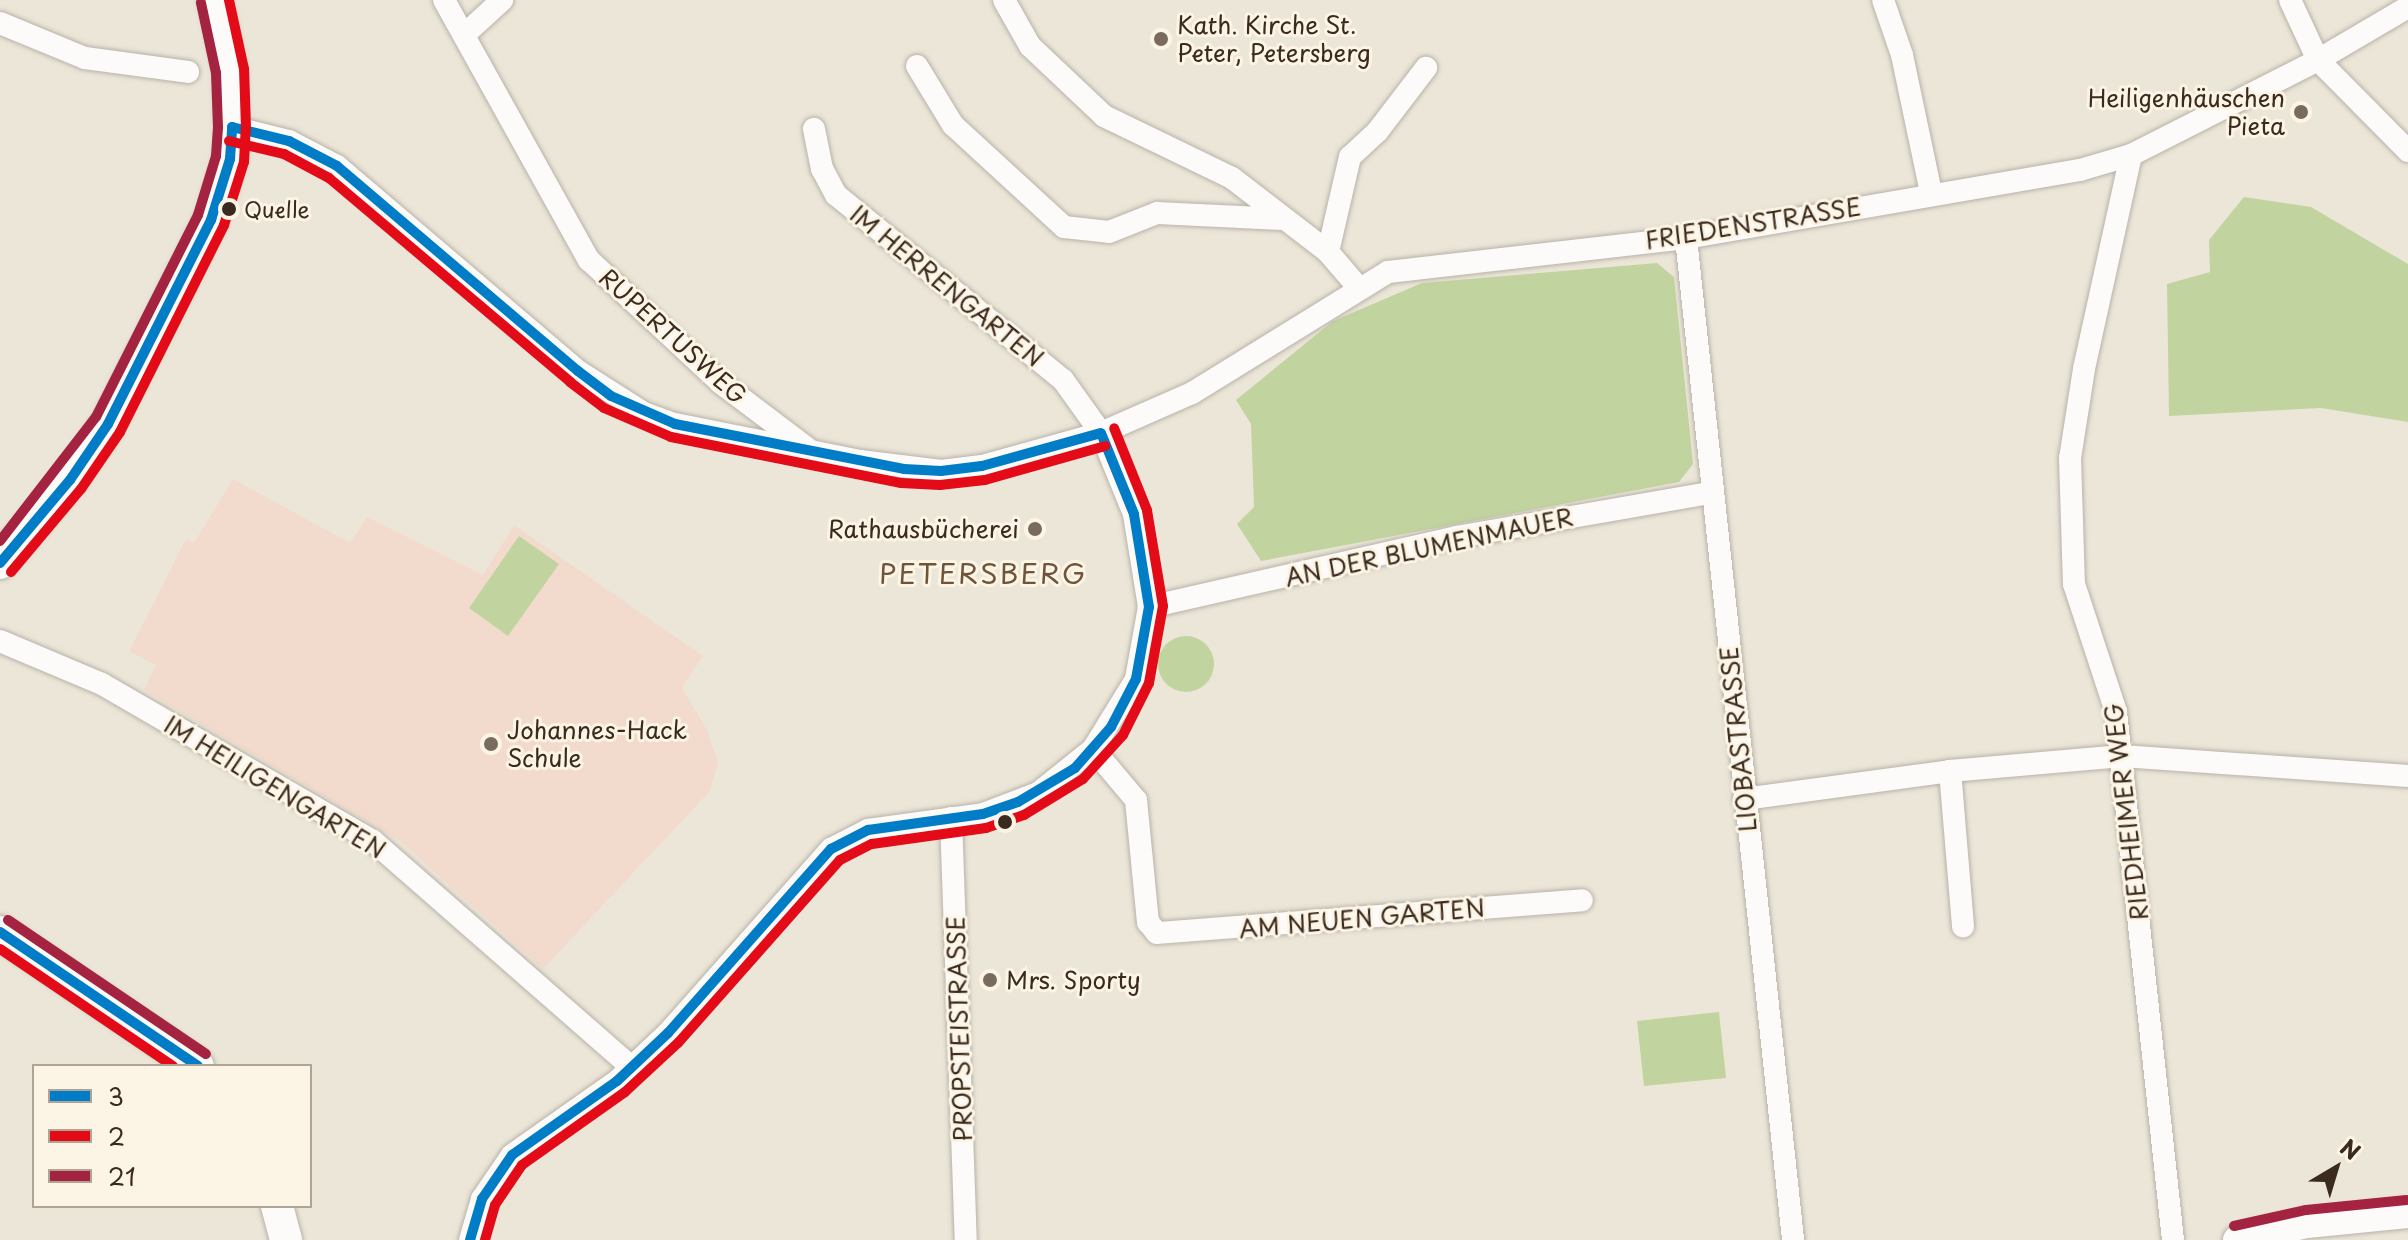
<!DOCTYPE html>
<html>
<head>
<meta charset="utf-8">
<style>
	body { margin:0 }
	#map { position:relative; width:2408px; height:1240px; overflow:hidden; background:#ece6d8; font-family:"Playpen Sans",sans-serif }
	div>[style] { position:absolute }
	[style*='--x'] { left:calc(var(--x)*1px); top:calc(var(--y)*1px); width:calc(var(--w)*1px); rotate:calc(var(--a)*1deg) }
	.built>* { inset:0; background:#f2dbcc }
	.green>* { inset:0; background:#c1d49f }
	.round { border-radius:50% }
	.roads { filter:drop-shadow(0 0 2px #b8b2a9) drop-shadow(0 0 2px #b8b2a9) }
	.minor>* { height:22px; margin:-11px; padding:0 11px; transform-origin:11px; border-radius:11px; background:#fcfbf9 }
	.tertiary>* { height:28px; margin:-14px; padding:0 14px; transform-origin:14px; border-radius:14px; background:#fcfbf9 }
	.secondary>* { height:32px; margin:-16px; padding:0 16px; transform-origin:16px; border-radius:16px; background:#fcfbf9 }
	.bus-1>* { height:10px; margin:-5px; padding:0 5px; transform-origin:5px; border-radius:5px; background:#007dc6 }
	.bus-2>* { height:10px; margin:-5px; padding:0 5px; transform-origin:5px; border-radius:5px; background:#e30b17 }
	.bus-3>* { height:10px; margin:-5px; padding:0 5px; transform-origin:5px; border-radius:5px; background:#a32340 }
	.dots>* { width:22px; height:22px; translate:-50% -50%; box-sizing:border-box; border:4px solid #fcf5e5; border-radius:50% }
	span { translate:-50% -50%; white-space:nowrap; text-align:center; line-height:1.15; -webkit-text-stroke:6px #fcf5e5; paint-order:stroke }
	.bus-label { font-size:22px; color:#3b2a1e }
	.left { translate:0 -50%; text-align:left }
	.poi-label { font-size:24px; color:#3b2a1e }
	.right { translate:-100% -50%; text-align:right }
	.street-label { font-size:24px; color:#3b2a1e }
	.quarter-label { font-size:28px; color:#70543a; letter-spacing:2px }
	.legend { position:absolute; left:32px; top:1064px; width:280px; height:144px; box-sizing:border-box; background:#fcf5e5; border:2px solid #afa495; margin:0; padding:10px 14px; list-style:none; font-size:24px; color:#3b2a1e }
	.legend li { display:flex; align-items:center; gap:16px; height:40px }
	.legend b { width:40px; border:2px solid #afa495 }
	.north { position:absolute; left:2296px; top:1128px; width:80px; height:80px; -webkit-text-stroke:6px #fcf5e5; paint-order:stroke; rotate:38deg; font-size:22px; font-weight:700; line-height:32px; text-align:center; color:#3b2a1e }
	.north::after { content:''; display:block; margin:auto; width:28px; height:36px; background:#3b2a1e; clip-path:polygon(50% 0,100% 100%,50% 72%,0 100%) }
</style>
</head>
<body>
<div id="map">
	<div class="built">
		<div style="clip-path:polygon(233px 479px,350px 543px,367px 517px,483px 575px,514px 525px,703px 656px,682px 688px,707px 730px,718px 763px,710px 791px,543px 969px,400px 841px,144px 690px,156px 665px,129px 651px,186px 539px,194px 543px)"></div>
	</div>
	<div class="green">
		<div style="clip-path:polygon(2244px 197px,2311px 207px,2408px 264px,2408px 422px,2321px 408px,2169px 416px,2167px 284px,2210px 272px,2209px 240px)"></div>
		<div style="clip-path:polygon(1657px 263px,1674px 277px,1693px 464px,1679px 482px,1261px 561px,1237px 524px,1254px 507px,1251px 424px,1236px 400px,1333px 321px,1422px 283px)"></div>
		<div style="clip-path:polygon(519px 536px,559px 564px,508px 636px,469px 608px)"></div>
		<div class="round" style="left:1158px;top:636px;width:56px;height:56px"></div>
		<div style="clip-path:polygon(1719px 1012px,1726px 1078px,1644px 1086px,1637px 1021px)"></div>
	</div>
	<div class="roads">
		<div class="minor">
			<div style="--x:444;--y:0;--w:298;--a:60.9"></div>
			<div style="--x:589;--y:260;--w:180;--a:43"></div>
			<div style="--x:721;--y:383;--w:108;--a:37.1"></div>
			<div style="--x:1004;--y:0;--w:53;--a:60.5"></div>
			<div style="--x:1030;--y:46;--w:102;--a:43.4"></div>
			<div style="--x:1104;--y:116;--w:142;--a:25.8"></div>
			<div style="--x:1232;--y:178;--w:121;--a:37.6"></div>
			<div style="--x:1328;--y:252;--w:45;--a:49.5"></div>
			<div style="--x:1883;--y:0;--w:58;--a:70.9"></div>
			<div style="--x:1902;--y:55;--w:141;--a:78.1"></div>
			<div style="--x:2290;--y:0;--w:66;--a:65"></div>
			<div style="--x:2318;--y:60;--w:128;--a:45.3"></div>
			<div style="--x:0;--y:23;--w:92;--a:22.4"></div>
			<div style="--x:85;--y:58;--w:104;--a:7.7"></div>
			<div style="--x:464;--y:35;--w:52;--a:-42.6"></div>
			<div style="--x:917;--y:66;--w:69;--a:58.6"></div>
			<div style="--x:953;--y:125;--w:151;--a:42.6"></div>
			<div style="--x:1064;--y:227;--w:45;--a:6.3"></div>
			<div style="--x:1109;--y:232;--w:52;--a:-21.6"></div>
			<div style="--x:1157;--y:213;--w:125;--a:2.7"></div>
			<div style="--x:232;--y:127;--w:59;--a:13.8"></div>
			<div style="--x:289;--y:141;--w:54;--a:27.5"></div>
			<div style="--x:337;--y:166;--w:316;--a:40.4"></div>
			<div style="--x:578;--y:371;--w:78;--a:32.5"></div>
			<div style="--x:644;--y:413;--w:33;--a:20"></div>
			<div style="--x:675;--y:424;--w:189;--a:11.3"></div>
			<div style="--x:860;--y:461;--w:82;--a:7"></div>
			<div style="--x:941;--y:471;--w:41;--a:-7"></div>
			<div style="--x:982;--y:466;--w:123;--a:-15.5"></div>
			<div style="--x:1101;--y:433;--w:99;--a:-23.7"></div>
			<div style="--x:1192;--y:393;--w:230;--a:-31.7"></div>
			<div style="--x:1388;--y:272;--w:300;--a:-6.5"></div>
			<div style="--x:1686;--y:238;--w:400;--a:-9.8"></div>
			<div style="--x:2080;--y:170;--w:53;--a:-16.4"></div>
			<div style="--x:2131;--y:155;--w:210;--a:-26.9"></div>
			<div style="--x:2318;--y:60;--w:104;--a:-30.5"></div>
			<div style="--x:2131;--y:155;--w:219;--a:102.4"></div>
			<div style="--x:2084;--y:369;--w:90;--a:98.9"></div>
			<div style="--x:2070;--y:458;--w:126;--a:88.2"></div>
			<div style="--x:2074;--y:584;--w:135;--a:71.8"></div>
			<div style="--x:2116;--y:712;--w:531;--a:83.84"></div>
			<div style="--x:1686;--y:238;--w:1008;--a:83.9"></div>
			<div style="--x:1328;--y:252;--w:98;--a:-77"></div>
			<div style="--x:1350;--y:157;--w:37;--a:-43"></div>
			<div style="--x:1377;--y:132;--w:81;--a:-52.6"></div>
			<div style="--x:1149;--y:607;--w:316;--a:-12.8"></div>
			<div style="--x:1457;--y:537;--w:256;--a:-9.9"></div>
			<div style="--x:0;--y:641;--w:111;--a:22.9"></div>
			<div style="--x:102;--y:684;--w:313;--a:30.1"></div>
			<div style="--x:373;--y:841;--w:344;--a:41.2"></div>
			<div style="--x:1093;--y:749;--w:67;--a:49.9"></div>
			<div style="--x:1136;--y:800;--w:123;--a:84.4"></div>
			<div style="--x:1148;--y:922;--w:14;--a:51"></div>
			<div style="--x:1157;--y:933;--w:426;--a:-4.4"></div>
			<div style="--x:1950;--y:771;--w:156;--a:85.2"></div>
			<div style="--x:1744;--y:799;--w:208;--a:-7.7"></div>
			<div style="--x:1950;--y:771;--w:173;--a:-5"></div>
			<div style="--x:2122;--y:756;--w:287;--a:4"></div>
			<div style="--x:951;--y:818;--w:422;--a:88"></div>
			<div style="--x:470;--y:1240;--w:43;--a:-73.7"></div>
			<div style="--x:482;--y:1199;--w:53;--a:-55.7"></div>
			<div style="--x:512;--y:1155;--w:128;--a:-35.2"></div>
			<div style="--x:617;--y:1081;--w:70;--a:-43.3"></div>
			<div style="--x:668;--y:1033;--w:246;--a:-48.5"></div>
			<div style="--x:831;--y:849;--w:42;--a:-27.2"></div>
			<div style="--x:868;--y:830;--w:116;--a:-7.9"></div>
			<div style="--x:983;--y:814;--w:59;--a:-20.9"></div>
			<div style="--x:1038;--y:793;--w:70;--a:-38.7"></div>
			<div style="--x:1093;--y:749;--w:82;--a:-58.4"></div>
			<div style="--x:1136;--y:679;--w:73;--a:-79.8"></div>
			<div style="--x:1149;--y:607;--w:94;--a:-99.2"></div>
			<div style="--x:1134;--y:514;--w:87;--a:-112.2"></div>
			<div style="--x:1101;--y:433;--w:65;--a:-125.6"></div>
			<div style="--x:1063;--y:380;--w:293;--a:-140.8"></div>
			<div style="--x:836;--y:195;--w:30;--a:-118"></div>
			<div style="--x:822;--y:169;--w:41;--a:-101.3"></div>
		</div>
		<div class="tertiary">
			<div style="--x:2237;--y:1240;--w:72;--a:-12.9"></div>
			<div style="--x:2307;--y:1224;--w:101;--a:-5.7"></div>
		</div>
		<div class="secondary">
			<div style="--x:0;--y:563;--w:109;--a:-49.9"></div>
			<div style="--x:70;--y:480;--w:68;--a:-55.8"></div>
			<div style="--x:108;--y:424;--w:229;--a:-63.2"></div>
			<div style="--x:211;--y:220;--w:64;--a:-72.7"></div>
			<div style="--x:230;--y:159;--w:32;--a:-86"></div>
			<div style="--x:232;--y:127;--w:56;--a:-92"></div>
			<div style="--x:230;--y:71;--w:73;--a:-101.9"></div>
			<div style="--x:0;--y:932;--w:239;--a:34.1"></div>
			<div style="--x:277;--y:1206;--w:35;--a:75"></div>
		</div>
	</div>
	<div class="bus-1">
		<div style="--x:232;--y:127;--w:59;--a:13.8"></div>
		<div style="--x:289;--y:141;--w:54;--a:27.5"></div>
		<div style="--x:337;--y:166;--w:316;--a:40.4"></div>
		<div style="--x:578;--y:371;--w:41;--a:37.1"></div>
		<div style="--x:611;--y:396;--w:70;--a:23.6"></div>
		<div style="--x:675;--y:424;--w:233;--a:11.1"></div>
		<div style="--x:904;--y:469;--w:37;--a:3"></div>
		<div style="--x:941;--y:471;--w:41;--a:-7"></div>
		<div style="--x:982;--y:466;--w:123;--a:-15.5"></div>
		<div style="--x:0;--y:563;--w:109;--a:-49.9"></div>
		<div style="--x:70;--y:480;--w:68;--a:-55.8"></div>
		<div style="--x:108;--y:424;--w:229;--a:-63.2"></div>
		<div style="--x:211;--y:220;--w:64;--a:-72.7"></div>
		<div style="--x:230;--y:159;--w:32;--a:-86"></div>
		<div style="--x:0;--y:932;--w:239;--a:34.1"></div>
		<div style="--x:470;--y:1240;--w:43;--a:-73.7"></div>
		<div style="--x:482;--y:1199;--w:53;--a:-55.7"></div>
		<div style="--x:512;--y:1155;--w:128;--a:-35.2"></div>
		<div style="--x:617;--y:1081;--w:70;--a:-43.3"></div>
		<div style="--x:668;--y:1033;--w:246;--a:-48.5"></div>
		<div style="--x:831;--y:849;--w:42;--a:-27.2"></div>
		<div style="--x:868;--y:830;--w:116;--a:-7.9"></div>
		<div style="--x:983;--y:814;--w:37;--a:-19"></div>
		<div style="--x:1018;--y:802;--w:66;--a:-30.8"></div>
		<div style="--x:1075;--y:768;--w:55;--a:-48.7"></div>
		<div style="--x:1111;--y:727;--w:54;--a:-62.5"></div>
		<div style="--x:1136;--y:679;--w:73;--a:-79.8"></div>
		<div style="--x:1149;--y:607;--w:94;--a:-99.2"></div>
		<div style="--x:1134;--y:514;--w:87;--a:-112.2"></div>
	</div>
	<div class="bus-2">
		<div style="--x:229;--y:141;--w:57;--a:13.3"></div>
		<div style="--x:284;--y:154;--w:51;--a:28.1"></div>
		<div style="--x:329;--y:178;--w:316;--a:40.2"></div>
		<div style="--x:570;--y:382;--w:43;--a:37.4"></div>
		<div style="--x:604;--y:408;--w:73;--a:23.4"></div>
		<div style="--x:671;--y:437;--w:235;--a:11.3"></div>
		<div style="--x:901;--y:483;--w:39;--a:3"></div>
		<div style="--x:940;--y:485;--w:45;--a:-6.3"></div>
		<div style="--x:985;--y:480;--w:125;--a:-15.8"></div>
		<div style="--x:11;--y:572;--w:109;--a:-49.9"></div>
		<div style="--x:81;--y:489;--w:69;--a:-55.6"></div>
		<div style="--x:120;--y:432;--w:232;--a:-63.3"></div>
		<div style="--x:224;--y:225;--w:66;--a:-72.4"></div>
		<div style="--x:244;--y:162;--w:34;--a:-87"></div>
		<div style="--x:246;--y:128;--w:59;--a:-91.9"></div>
		<div style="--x:244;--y:69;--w:71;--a:-102.3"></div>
		<div style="--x:0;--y:949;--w:209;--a:34.1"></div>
		<div style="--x:485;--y:1240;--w:36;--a:-74"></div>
		<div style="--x:495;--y:1205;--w:48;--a:-56"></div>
		<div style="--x:522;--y:1165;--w:126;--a:-35.3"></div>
		<div style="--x:625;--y:1092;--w:72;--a:-42.8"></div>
		<div style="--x:678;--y:1043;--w:244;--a:-48.5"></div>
		<div style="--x:840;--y:860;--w:36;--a:-27"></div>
		<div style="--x:872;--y:844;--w:115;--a:-8"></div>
		<div style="--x:986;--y:828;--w:40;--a:-18.9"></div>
		<div style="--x:1024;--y:815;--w:69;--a:-31.4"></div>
		<div style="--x:1083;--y:779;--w:59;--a:-47.7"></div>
		<div style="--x:1123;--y:735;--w:58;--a:-63.4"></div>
		<div style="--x:1149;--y:683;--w:78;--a:-79.7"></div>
		<div style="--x:1163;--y:606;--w:97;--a:-99.5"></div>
		<div style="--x:1147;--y:510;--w:88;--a:-111.9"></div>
	</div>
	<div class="bus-3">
		<div style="--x:0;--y:541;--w:157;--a:-52.3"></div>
		<div style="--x:96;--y:417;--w:226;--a:-63.2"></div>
		<div style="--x:198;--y:215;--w:62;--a:-73"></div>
		<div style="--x:216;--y:156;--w:29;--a:-86"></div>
		<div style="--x:218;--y:127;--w:54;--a:-92.1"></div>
		<div style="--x:216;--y:73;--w:72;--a:-102.1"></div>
		<div style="--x:8;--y:920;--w:239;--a:34.1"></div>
		<div style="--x:2234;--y:1226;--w:74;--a:-12.5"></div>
		<div style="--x:2306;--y:1210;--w:101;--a:-5.7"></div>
	</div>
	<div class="dots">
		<div style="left:1161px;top:39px;background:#796c5f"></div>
		<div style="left:2301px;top:112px;background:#796c5f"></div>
		<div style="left:229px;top:209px;background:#3b2a1e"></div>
		<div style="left:1035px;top:529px;background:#796c5f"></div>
		<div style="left:491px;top:744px;background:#796c5f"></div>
		<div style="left:1005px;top:822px;background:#3b2a1e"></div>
		<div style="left:990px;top:980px;background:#796c5f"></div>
	</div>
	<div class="bus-label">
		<span class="left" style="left:244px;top:209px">Quelle</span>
	</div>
	<div class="poi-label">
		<span class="left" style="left:1177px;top:39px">Kath. Kirche St.<br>Peter, Petersberg</span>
		<span class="right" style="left:2285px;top:112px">Heiligenhäuschen<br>Pieta</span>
		<span class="right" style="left:1019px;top:529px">Rathausbücherei</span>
		<span class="left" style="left:507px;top:744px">Johannes-Hack<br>Schule</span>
		<span class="left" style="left:1006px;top:980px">Mrs. Sporty</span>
	</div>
	<div class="street-label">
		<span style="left:1753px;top:223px;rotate:-9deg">FRIEDENSTRASSE</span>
		<span style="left:947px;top:286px;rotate:39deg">IM HERRENGARTEN</span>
		<span style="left:673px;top:336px;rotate:42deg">RUPERTUSWEG</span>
		<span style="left:1429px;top:547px;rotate:-12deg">AN DER BLUMENMAUER</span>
		<span style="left:1738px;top:739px;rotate:-96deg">LIOBASTRASSE</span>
		<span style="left:275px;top:787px;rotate:31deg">IM HEILIGENGARTEN</span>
		<span style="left:2126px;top:812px;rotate:-97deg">RIEDHEIMER WEG</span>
		<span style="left:1362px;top:918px;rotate:-5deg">AM NEUEN GARTEN</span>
		<span style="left:959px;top:1029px;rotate:-92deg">PROPSTEISTRASSE</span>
	</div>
	<div class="quarter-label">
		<span style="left:983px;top:573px">PETERSBERG</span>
	</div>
	<ul class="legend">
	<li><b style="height:10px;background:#007dc6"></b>3</li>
	<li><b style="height:10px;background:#e30b17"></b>2</li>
	<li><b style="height:10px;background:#a32340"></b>21</li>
	</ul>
	<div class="north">N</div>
</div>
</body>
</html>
